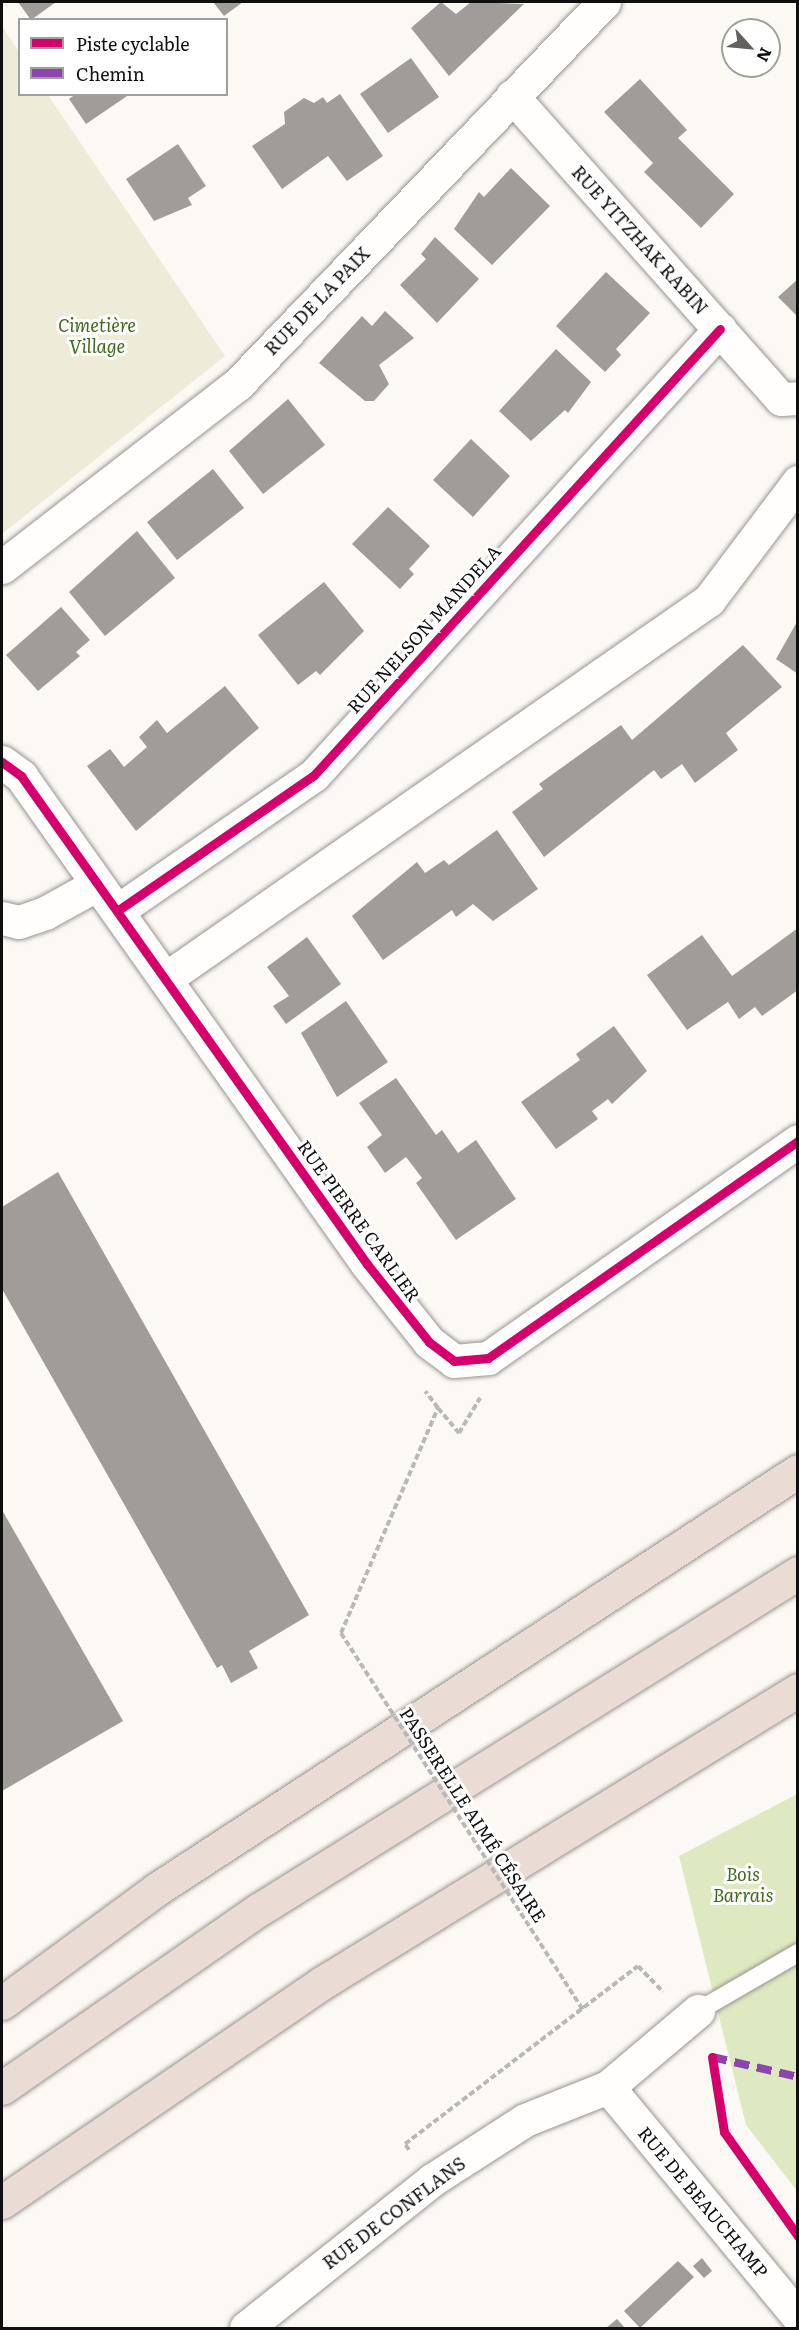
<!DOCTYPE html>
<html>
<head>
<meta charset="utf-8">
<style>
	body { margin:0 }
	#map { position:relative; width:799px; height:2330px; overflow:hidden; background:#fcf8f4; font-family:Literata,serif }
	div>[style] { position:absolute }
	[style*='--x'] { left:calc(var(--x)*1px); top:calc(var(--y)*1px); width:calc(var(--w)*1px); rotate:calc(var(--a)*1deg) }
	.forest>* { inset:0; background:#dfe9c1 }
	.cemetery>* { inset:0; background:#edecd8 }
	.building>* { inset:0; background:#a09c99 }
	.path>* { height:4px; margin-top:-2px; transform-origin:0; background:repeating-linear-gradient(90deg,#b9b8b8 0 6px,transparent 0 9px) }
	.roads { filter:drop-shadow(0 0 2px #969492) drop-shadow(0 0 2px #969492) }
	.service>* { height:18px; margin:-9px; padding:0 9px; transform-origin:9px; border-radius:9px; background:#fffefd }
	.minor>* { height:33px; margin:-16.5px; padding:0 16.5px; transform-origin:16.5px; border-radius:16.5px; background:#fffefd }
	.motorway>* { height:33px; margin:-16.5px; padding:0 16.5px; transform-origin:16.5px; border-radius:16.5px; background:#ebdbd5 }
	.path-bridge>* { height:4px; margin-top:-2px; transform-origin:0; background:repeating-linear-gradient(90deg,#b9b8b8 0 6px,transparent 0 9px) }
	.quiet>* { height:8px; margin-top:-4px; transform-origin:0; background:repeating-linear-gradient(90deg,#8e44ad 0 15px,transparent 0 23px) }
	.cycleway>* { height:9px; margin:-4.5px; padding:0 4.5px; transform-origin:4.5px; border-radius:4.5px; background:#d6006c }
	span { translate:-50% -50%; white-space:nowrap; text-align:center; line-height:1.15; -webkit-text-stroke:6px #fff; paint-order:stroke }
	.street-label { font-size:18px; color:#0f0f0f }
	.park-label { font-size:18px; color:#3f6a1c; font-style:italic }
	.frame { position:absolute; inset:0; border:3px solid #0f0f0f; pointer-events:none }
	.legend { position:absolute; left:18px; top:18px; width:210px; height:78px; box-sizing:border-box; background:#fff; border:2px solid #9f9f9f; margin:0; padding:8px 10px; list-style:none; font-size:18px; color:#0f0f0f }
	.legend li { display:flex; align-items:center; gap:12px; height:30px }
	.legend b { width:30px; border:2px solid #9f9f9f }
	.north { position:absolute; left:721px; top:18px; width:60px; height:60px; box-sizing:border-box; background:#fff; border:2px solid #9f9f9f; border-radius:50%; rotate:117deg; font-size:16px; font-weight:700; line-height:24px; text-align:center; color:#0f0f0f }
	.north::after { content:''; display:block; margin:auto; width:21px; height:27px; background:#62615f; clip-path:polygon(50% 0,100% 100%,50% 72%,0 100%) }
</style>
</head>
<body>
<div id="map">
	<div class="forest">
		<div style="clip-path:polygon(797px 1794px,797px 2191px,746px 2125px,679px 1856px)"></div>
	</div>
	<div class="cemetery">
		<div style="clip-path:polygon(2px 26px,19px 52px,20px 94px,48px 95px,225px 356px,2px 534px)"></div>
	</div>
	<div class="building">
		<div style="clip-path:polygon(18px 2px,56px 2px,31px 20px)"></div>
		<div style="clip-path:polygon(213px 2px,243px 2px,224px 16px)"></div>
		<div style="clip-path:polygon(441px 2px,456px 14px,471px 2px,524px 4px,449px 76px,411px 28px)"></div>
		<div style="clip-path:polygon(411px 58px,439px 97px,388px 133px,360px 94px)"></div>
		<div style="clip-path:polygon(640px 79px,687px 130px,678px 138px,734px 194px,701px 228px,644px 172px,653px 163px,604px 112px)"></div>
		<div style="clip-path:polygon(76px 94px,130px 94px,86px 124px,69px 99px)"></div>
		<div style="clip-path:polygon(340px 94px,383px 156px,347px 181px,328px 156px,282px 189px,252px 146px,285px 124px,284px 112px,304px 98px,314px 103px,323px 97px,327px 103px)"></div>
		<div style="clip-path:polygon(178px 144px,206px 186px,188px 198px,192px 205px,154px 221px,126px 179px)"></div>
		<div style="clip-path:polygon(511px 168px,550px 206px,492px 265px,454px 229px,479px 192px,484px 197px)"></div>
		<div style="clip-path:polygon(435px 237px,479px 279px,437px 323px,400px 285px,426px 259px,421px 254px)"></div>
		<div style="clip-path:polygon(606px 272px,650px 313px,616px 349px,621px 355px,605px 372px,556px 326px)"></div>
		<div style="clip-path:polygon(798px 279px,798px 317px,778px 297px)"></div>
		<div style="clip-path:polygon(385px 311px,414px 338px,379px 365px,389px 384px,374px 401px,365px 401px,319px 363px,362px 316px,372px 326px)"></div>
		<div style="clip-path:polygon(556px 349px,591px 382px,568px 413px,565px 410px,531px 441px,499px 411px)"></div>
		<div style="clip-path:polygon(288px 399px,325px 445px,263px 494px,229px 451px)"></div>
		<div style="clip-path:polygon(471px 439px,510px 476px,473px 517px,433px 480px)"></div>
		<div style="clip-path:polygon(213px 469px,244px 508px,177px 560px,147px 522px)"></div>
		<div style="clip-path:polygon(388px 507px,430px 546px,409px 569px,414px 574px,400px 589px,352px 544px)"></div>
		<div style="clip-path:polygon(137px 531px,175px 578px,105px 636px,69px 592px)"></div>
		<div style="clip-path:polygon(324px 582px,364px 631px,320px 675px,316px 671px,298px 685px,258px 635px)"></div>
		<div style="clip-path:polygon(61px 607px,90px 640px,76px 652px,80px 656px,38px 691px,6px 655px)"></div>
		<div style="clip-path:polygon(798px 620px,798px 674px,776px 659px)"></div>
		<div style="clip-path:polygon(743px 645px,782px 687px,726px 733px,738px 750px,695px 783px,682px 764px,661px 779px,654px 770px,544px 857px,512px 812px,543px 789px,539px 784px,621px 725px,632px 740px)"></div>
		<div style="clip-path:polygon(225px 686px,259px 728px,136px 831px,87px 766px,110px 749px,124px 767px,147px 747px,139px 737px,157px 720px,167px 733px)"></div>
		<div style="clip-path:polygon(497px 830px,538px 889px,493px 921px,473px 904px,456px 917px,452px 910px,383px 960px,352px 916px,417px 862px,425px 873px,444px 860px,449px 865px)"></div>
		<div style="clip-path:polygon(798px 928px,798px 990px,762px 1016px,755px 1007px,739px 1019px,728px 1002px,687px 1030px,647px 975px,702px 935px,732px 976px)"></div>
		<div style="clip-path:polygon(307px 937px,341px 984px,286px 1024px,273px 1006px,289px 996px,267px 967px)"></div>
		<div style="clip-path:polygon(346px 1001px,388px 1062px,337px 1097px,301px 1033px)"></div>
		<div style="clip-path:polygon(614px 1026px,647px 1071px,612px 1104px,608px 1099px,592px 1111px,598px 1119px,556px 1149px,521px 1102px,580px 1060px,576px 1054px)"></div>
		<div style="clip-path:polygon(396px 1078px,436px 1135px,442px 1130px,458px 1153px,476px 1140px,516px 1199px,456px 1240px,416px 1183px,422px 1178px,406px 1157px,385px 1173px,367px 1147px,382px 1135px,359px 1103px)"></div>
		<div style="clip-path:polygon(58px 1172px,309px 1615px,249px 1651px,258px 1668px,231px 1683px,222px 1665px,217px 1668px,2px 1289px,2px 1207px)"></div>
		<div style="clip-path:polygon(2px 1510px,123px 1721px,2px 1791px)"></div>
		<div style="clip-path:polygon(702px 2258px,712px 2271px,704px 2278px,693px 2266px)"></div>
		<div style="clip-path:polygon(678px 2261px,694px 2277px,640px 2328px,624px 2311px)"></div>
		<div style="clip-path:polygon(617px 2319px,625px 2328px,606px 2328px)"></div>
	</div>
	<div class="path">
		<div style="--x:438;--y:1408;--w:33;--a:50"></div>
		<div style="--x:459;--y:1433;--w:41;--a:-59"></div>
		<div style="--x:341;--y:1633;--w:245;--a:-66.7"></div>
		<div style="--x:438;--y:1408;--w:21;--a:-127"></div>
		<div style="--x:409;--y:2150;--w:7;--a:-124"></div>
		<div style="--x:405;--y:2144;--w:293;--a:-37.4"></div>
		<div style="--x:638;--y:1966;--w:36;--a:46"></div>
	</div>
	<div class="roads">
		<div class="service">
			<div style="--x:698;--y:2011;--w:116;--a:-30.1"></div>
		</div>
		<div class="minor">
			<div style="--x:512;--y:96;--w:405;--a:48.4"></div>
			<div style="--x:781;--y:399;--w:17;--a:-3"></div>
			<div style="--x:2;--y:567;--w:299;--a:-37.8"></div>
			<div style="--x:238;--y:384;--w:529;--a:-46.23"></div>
			<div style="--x:2;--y:762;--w:24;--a:36"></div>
			<div style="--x:21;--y:776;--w:598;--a:54.66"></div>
			<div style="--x:367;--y:1264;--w:100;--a:51.5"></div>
			<div style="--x:429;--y:1342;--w:31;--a:37"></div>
			<div style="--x:454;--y:1361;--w:34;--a:-5"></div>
			<div style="--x:488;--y:1358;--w:378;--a:-35"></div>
			<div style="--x:117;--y:911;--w:239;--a:-34.6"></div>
			<div style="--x:314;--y:775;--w:603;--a:-47.69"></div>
			<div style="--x:2;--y:918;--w:17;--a:13"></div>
			<div style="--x:19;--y:922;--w:28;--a:-19"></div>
			<div style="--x:45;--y:913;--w:56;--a:-28.9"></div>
			<div style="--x:165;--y:979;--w:663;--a:-34.86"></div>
			<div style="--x:709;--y:600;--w:148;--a:-53"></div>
			<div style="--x:608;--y:2087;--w:298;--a:50.4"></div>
			<div style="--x:246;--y:2328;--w:238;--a:-38.5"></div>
			<div style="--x:432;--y:2180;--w:111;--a:-32.8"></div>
			<div style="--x:525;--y:2120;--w:89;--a:-21.7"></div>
			<div style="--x:608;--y:2087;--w:118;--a:-40.2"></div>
		</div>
		<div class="motorway">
			<div style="--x:2;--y:2003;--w:192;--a:-36.3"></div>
			<div style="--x:157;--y:1889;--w:765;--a:-33.11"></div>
			<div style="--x:2;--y:2088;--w:314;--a:-34.8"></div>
			<div style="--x:260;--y:1909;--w:634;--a:-31.99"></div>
			<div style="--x:2;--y:2202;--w:388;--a:-34.4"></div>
			<div style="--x:322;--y:1983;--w:559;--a:-31.61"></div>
		</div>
	</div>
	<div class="path-bridge">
		<div style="--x:341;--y:1633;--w:448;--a:57.3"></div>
	</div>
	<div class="quiet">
		<div style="--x:712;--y:2057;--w:88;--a:13.1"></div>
	</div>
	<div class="cycleway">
		<div style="--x:2;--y:762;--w:24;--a:36"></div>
		<div style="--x:21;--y:776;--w:598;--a:54.66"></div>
		<div style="--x:367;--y:1264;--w:100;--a:51.5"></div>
		<div style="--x:429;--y:1342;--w:31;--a:37"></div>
		<div style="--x:454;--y:1361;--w:34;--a:-5"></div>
		<div style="--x:488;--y:1358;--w:378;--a:-35"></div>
		<div style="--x:117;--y:911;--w:239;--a:-34.6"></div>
		<div style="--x:314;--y:775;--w:603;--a:-47.69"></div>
		<div style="--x:712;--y:2057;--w:76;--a:80.9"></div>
		<div style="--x:724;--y:2132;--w:128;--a:54.6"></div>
	</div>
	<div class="street-label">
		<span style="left:640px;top:240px;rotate:48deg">RUE YITZHAK RABIN</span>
		<span style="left:317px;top:301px;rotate:-46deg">RUE DE LA PAIX</span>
		<span style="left:424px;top:629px;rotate:-48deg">RUE NELSON MANDELA</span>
		<span style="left:359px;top:1221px;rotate:54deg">RUE PIERRE CARLIER</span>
		<span style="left:473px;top:1815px;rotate:57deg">PASSERELLE AIMÉ CÉSAIRE</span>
		<span style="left:703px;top:2202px;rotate:50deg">RUE DE BEAUCHAMP</span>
		<span style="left:394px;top:2213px;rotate:-37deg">RUE DE CONFLANS</span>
	</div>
	<div class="park-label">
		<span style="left:97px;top:336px">Cimetière<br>Village</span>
		<span style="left:743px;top:1885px">Bois<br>Barrais</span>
	</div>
	<div class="frame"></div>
	<ul class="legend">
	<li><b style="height:8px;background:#d6006c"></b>Piste cyclable</li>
	<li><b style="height:8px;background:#8e44ad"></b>Chemin</li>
	</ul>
	<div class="north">N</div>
</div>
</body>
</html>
